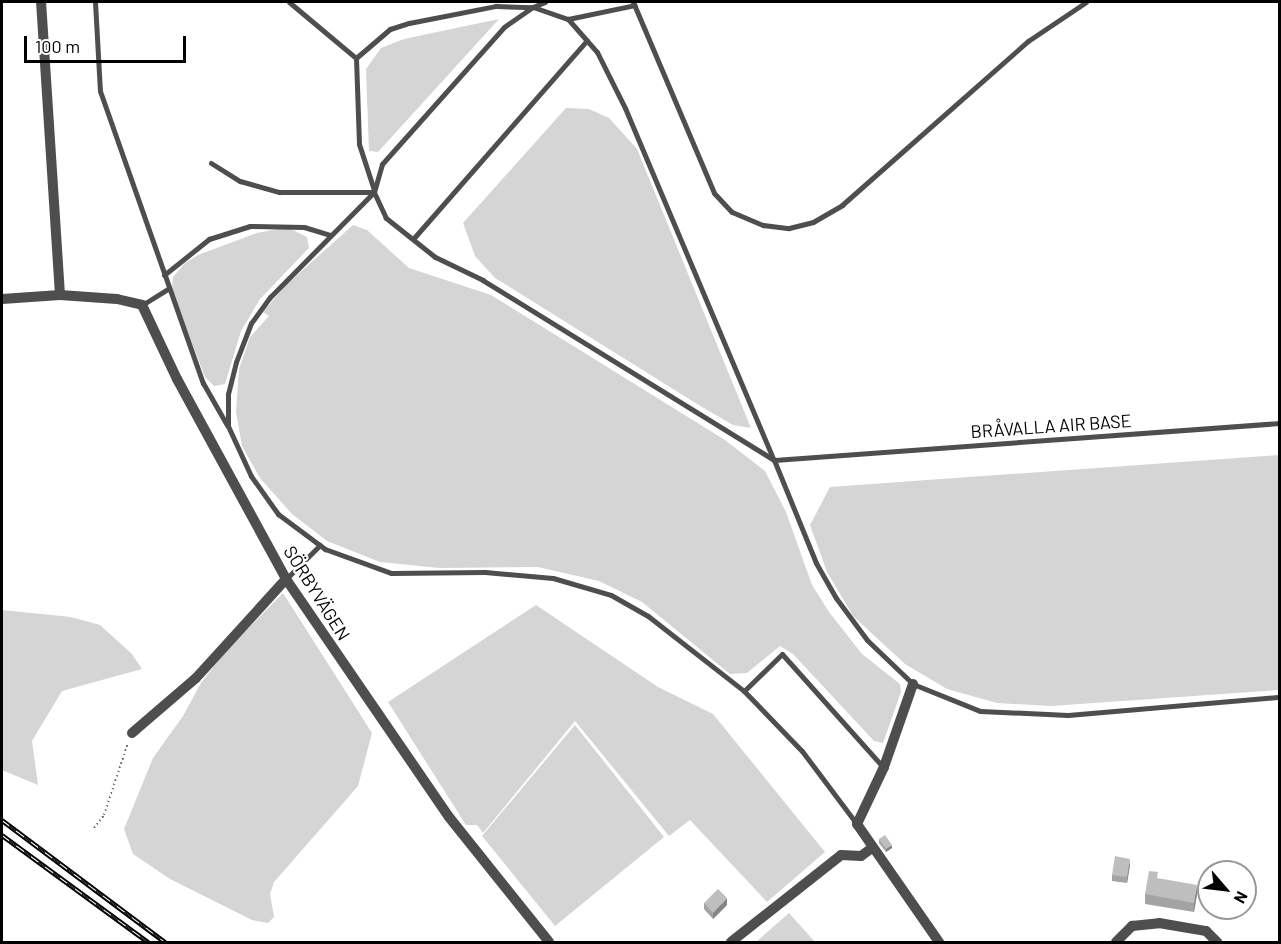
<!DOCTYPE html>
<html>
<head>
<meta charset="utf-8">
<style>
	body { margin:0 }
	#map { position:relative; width:1281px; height:944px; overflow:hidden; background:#fff; font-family:Barlow,sans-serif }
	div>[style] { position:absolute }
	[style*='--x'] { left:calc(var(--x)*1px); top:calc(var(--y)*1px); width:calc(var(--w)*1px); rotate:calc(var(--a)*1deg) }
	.green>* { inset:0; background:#d5d5d5 }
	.path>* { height:2px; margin-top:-1px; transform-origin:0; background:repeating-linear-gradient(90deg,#707070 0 1.5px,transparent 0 4.5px) }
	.lane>* { height:5px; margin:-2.5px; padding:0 2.5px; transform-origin:2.5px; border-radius:2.5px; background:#4e4e4e }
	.street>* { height:10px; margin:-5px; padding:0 5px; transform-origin:5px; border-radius:5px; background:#4e4e4e }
	.rail>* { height:5px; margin-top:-2.5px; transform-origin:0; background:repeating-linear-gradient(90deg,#fff 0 9px,#000 0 18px); box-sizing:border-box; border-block:2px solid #000 }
	.wall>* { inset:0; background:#a3a3a3 }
	.shaded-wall>* { inset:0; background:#858585 }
	.building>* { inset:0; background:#bebebe }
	span { translate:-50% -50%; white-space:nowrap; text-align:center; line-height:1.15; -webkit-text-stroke:4.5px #fff; paint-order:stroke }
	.street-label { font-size:18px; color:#000 }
	.frame { position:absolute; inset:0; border:3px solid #000; pointer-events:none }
	.north { position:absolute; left:1197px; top:860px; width:60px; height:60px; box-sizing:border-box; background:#fff; border:2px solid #999; border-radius:50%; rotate:118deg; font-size:16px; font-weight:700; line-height:24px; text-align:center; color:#000 }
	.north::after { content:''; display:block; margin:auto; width:21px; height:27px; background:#000; clip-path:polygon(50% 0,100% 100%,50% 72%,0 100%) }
	.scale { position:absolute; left:24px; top:36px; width:162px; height:27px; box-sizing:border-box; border:3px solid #000; border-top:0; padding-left:8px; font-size:18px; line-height:21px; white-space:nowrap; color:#000; -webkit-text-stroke:4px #fff; paint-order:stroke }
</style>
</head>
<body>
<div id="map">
	<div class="green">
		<div style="clip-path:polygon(499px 19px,378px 152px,369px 151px,366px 69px,381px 48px,404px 39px)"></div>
		<div style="clip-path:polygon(566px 108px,589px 109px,609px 118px,637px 149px,751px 428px,733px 425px,702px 407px,495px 278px,475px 256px,463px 223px)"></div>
		<div style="clip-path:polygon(353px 225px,367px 230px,409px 268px,491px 295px,725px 440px,765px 471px,786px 512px,812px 585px,829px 612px,862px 654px,900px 684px,901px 692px,883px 743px,874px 741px,793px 654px,780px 646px,747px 673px,730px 674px,642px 602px,599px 581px,538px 567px,439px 568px,380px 562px,327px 541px,292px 514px,260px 478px,242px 446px,236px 412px,239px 369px,250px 337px,269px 316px,263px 312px,286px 285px)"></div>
		<div style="clip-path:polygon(287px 227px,307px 237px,309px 248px,260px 299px,241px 331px,225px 384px,214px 386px,205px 377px,188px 333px,172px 290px,173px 277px,185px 263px,198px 255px,257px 233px)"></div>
		<div style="clip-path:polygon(1279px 455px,1279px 690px,1051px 706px,997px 703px,947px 689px,905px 664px,853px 616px,827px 572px,810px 525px,830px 487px)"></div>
		<div style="clip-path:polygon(283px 593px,372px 733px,358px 786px,274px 882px,270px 894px,274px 917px,268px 923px,252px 920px,170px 879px,133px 854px,124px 829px,153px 758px,183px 716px,201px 683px,224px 653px)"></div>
		<div style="clip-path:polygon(536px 605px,658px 687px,713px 714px,825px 852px,767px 902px,690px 820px,669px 836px,575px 721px,483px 833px,477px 825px,466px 825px,388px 702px)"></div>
		<div style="clip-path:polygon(2px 610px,71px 617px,100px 625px,132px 654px,142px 669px,62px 691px,32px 741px,38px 785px,2px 770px)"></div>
		<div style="clip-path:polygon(575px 725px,664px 837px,555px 926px,482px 836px)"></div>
		<div style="clip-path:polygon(789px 913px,815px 942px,756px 942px)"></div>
	</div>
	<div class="path">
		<div style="--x:94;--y:828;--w:16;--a:-52"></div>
		<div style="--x:104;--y:815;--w:76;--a:-71.6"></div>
	</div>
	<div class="lane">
		<div style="--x:95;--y:2;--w:89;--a:86.8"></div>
		<div style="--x:100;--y:91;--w:310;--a:70.6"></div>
		<div style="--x:203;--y:383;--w:48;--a:60.3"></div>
		<div style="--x:289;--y:2;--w:87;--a:39.9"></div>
		<div style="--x:633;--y:2;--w:207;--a:67"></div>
		<div style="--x:714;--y:193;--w:26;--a:47"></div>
		<div style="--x:732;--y:212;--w:34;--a:23"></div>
		<div style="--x:763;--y:225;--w:26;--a:7"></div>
		<div style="--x:789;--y:228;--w:25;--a:-14"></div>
		<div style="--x:813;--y:222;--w:34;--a:-30"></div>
		<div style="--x:842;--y:205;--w:248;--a:-41.4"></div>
		<div style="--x:1028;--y:41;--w:70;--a:-33.9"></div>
		<div style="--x:568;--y:19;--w:68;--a:-11.8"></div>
		<div style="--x:211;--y:163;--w:34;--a:32"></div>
		<div style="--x:240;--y:181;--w:41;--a:15.8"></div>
		<div style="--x:279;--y:192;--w:95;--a:0"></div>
		<div style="--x:374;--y:190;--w:48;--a:-108.1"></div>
		<div style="--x:359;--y:144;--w:86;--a:-92"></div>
		<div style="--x:356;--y:58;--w:45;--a:-40.5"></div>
		<div style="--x:390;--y:29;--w:20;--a:-18"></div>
		<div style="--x:409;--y:23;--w:89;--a:-11.1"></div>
		<div style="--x:496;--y:6;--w:37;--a:2"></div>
		<div style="--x:533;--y:7;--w:13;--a:-23"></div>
		<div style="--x:374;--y:192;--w:148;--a:134.7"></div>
		<div style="--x:270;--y:297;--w:32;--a:126"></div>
		<div style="--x:251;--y:323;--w:42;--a:111"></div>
		<div style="--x:236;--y:362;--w:33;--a:104"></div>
		<div style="--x:228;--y:394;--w:32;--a:90"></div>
		<div style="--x:228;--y:426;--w:55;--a:65.3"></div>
		<div style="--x:251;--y:476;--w:47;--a:54.6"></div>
		<div style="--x:278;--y:514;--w:59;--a:36.7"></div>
		<div style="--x:325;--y:549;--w:70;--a:20"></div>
		<div style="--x:391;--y:573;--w:94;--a:-0.6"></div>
		<div style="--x:485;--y:572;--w:68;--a:5"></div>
		<div style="--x:553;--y:578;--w:60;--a:16.3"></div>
		<div style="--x:611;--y:595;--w:43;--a:29.6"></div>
		<div style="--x:648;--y:616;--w:122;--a:38"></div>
		<div style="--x:744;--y:691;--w:83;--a:46"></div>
		<div style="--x:802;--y:751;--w:90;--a:53.1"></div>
		<div style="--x:413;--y:239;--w:264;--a:-48.8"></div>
		<div style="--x:164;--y:275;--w:58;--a:-38.7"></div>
		<div style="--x:209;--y:239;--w:43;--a:-17.6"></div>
		<div style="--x:250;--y:226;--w:54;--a:1.1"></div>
		<div style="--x:304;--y:227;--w:27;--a:17"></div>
		<div style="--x:142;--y:305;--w:32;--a:-32"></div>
		<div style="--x:1280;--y:423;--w:507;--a:175.82"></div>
		<div style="--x:774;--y:460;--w:342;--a:-148.3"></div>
		<div style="--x:483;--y:280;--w:53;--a:-154.4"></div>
		<div style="--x:435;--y:257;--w:63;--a:-141.5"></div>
		<div style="--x:386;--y:218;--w:29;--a:-115"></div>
		<div style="--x:374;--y:192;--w:29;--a:-74"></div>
		<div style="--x:382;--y:164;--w:183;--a:-48.3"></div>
		<div style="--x:504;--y:27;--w:35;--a:-35"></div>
		<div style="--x:533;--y:7;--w:37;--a:19"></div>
		<div style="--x:568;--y:19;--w:44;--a:48.7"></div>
		<div style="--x:597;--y:52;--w:63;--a:63.4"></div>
		<div style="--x:625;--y:108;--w:382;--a:67.1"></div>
		<div style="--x:774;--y:460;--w:111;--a:67.8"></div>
		<div style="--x:816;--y:563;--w:40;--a:60.3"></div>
		<div style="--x:836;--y:598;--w:52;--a:53.6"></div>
		<div style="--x:867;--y:640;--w:64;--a:43.7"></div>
		<div style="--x:913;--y:684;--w:72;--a:21.9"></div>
		<div style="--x:980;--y:711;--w:88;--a:2.6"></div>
		<div style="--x:1068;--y:715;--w:213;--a:-4.9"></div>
		<div style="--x:286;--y:579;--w:48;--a:-45"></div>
		<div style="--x:744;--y:691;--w:53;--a:-44.2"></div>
		<div style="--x:782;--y:654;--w:152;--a:48.2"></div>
	</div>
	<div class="street">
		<div style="--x:60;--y:295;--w:57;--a:4"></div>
		<div style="--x:117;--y:299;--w:26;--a:13"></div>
		<div style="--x:142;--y:305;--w:82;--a:64.7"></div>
		<div style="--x:177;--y:379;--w:228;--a:61.4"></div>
		<div style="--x:286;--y:579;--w:288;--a:55.6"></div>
		<div style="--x:449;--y:817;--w:160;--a:51.3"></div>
		<div style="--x:2;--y:299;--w:58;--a:-3.9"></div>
		<div style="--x:60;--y:295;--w:294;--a:-93.7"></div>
		<div style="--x:913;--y:684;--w:88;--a:109.3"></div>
		<div style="--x:884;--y:767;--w:63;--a:115.3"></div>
		<div style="--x:857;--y:824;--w:144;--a:55.2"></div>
		<div style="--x:132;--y:733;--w:84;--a:-40.7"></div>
		<div style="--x:196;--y:678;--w:134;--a:-47.7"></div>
		<div style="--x:731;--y:942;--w:140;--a:-38.3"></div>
		<div style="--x:841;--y:855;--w:20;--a:3"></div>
		<div style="--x:861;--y:856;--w:14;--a:-36"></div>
		<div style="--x:1116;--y:942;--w:23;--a:-45"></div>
		<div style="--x:1132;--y:926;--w:27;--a:-6"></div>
		<div style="--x:1159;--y:923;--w:48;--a:9.7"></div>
		<div style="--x:1206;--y:931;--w:16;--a:45"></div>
	</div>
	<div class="rail">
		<div style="--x:2;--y:820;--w:204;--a:36.8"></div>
		<div style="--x:2;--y:835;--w:181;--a:36.2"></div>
	</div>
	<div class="wall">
		<div style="clip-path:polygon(879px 839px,892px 848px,886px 852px,879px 843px)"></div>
		<div style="clip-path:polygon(1130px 865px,1127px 883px,1112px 881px,1112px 875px)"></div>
		<div style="clip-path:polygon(1158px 879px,1197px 894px,1194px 912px,1145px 904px,1145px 894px)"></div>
		<div style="clip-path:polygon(704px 903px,727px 905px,713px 919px,704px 909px)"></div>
	</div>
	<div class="shaded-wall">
		<div style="clip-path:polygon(892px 845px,892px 848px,886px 852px,886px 849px)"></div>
		<div style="clip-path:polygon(1130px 859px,1130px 865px,1127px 883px,1127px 877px)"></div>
		<div style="clip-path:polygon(1197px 885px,1197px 894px,1194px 912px,1194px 903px)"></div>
		<div style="clip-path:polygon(727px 898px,727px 905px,713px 919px,713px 913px)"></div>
	</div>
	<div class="building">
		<div style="clip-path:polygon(885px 835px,892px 845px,886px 849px,879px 839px)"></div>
		<div style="clip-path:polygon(1115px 856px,1130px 859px,1127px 877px,1112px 875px)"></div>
		<div style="clip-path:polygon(1149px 871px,1158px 872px,1157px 878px,1197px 885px,1194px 903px,1145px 894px)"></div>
		<div style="clip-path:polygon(718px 889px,727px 898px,713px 913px,704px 903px)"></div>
	</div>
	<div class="street-label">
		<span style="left:1051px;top:426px;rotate:-4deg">BRÅVALLA AIR BASE</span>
		<span style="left:317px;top:593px;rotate:58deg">SÖRBYVÄGEN</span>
	</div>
	<div class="frame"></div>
	<div class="north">N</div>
	<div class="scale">100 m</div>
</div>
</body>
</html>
